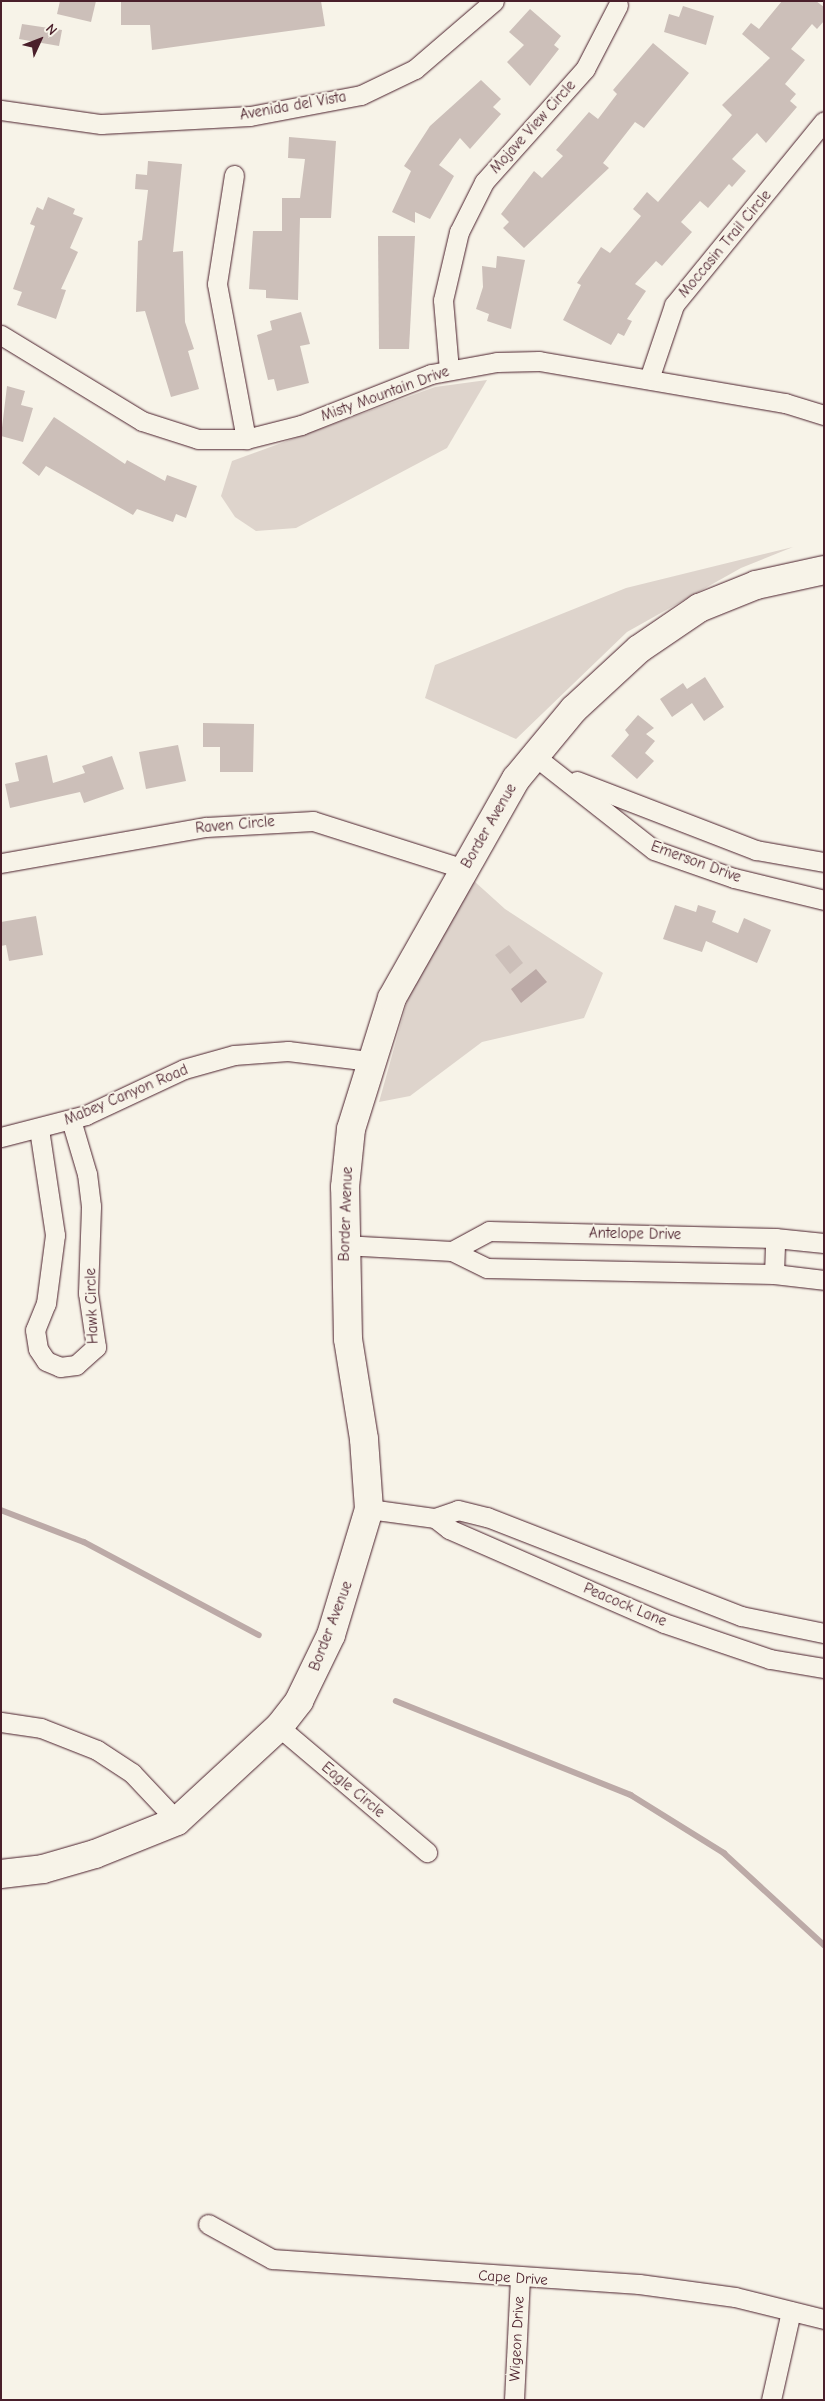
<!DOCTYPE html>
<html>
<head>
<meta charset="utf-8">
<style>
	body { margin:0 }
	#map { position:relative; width:825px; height:2401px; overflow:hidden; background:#f7f3e8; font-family:"Comic Neue",sans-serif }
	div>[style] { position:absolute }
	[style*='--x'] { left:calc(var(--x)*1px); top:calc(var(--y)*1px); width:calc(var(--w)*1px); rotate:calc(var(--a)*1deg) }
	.green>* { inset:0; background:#ded4cc }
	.water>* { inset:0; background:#bcaaa7 }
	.stream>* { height:5.5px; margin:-2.75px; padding:0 2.75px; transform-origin:2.75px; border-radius:2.75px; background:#bcaaa7 }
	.building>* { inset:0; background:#ccbfb9 }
	.roads { filter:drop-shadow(0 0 1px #4a1f2b) drop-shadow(0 0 1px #4a1f2b) }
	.street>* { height:19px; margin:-9.5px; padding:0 9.5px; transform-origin:9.5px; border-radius:9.5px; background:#f7f3e8 }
	.secondary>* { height:28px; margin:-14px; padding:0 14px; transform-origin:14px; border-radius:14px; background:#f7f3e8 }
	span { translate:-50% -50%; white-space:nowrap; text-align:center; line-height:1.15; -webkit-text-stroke:4px #f7f3e8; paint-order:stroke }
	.street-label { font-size:15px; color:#4a1f2b }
	.frame { position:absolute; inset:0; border:2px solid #4a1f2b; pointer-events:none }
	.north { position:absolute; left:15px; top:15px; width:50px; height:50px; -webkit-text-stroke:4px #f7f3e8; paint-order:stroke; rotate:47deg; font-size:14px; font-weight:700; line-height:20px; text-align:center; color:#4a1f2b }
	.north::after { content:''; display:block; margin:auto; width:18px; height:22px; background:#4a1f2b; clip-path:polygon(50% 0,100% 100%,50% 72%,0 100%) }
</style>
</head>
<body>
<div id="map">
	<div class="green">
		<div style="clip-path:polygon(487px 380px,447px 448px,296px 528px,256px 531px,235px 517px,221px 496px,232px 461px,435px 387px)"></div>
		<div style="clip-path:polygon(793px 547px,741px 568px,627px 632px,516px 739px,425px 698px,435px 665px,626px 588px)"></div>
		<div style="clip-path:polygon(474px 881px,505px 909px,603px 973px,584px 1018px,482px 1042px,410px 1096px,379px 1102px,410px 991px)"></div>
	</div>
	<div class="water">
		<div style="clip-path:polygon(536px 969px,547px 982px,521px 1003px,511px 989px)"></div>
	</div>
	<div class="stream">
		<div style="--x:1;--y:1510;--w:89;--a:21.1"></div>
		<div style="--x:84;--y:1542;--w:198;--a:28"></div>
		<div style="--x:396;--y:1701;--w:253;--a:21.8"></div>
		<div style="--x:631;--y:1795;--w:110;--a:31.9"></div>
		<div style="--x:724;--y:1853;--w:136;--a:42.6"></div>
	</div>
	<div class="building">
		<div style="clip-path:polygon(60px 1px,96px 1px,91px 22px,57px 14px)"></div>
		<div style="clip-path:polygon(121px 1px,321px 1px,325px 26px,152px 50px,150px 25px,121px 25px)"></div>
		<div style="clip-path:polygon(782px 1px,816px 1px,824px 7px,824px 21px,817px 29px,812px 24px,791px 49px,805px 60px,785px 84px,796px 94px,790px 101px,797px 107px,766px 143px,757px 133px,732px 159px,746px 171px,732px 187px,729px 184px,708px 208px,700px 201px,681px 222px,692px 232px,662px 266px,656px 261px,635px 284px,646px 291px,627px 319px,632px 321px,624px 336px,618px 333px,611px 345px,563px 320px,581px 285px,577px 283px,601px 247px,610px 253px,641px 216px,633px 209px,647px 192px,658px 202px,732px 115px,722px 105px,770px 58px,742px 34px,751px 23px,759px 29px)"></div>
		<div style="clip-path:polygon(683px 6px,714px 16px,706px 45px,664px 32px,669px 14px,679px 17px)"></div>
		<div style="clip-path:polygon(530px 9px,561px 36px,554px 45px,559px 49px,530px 86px,507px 62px,524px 45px,509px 32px)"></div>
		<div style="clip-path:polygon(22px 24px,62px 30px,59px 46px,19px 39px)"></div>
		<div style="clip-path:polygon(653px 43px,689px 73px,644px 128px,635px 122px,603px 163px,609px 168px,524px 248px,503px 228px,509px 222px,501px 214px,534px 171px,542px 178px,563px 156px,556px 150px,589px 112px,598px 119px,617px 94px,613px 90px)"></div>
		<div style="clip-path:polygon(481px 80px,501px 99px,493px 107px,501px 114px,470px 149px,460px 138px,439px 165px,454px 176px,430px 219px,415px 212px,415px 223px,392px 212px,411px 171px,404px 166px,430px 126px)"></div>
		<div style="clip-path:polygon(289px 137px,336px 141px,331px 218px,300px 218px,298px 300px,266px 298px,266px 290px,249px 289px,253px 231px,282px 231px,282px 198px,300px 198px,305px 159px,288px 158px)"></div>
		<div style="clip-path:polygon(148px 161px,182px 164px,173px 252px,183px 251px,185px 322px,194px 349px,188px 351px,199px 389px,171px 397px,145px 311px,136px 312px,138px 241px,142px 240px,148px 190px,135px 189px,136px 174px,147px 175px)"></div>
		<div style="clip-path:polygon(48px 197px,75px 209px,73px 214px,83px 218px,70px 248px,78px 252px,61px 289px,66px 290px,56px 319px,17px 305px,22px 292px,13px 289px,35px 226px,30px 224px,37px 207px,43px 210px)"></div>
		<div style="clip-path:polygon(378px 236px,415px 236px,409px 349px,379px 349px)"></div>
		<div style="clip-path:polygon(497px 256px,525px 260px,511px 329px,487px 321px,489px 314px,476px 309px,483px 287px,482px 266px,496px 268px)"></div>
		<div style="clip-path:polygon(301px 312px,310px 344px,300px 346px,309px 383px,277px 391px,274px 379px,268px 380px,257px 335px,272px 330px,270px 321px)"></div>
		<div style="clip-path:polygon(7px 386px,25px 391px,21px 405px,33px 408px,23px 442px,1px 436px)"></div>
		<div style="clip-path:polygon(54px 417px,125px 464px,127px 460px,165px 481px,167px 475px,197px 486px,186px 518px,176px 514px,173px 522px,137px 509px,133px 515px,46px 466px,39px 476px,22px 463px)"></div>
		<div style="clip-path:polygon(705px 677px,724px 707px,704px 721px,692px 703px,672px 717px,660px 699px,683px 683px,687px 689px)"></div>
		<div style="clip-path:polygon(638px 715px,654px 728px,646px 734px,655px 741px,645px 753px,654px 761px,637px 779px,611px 756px,629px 735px,625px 730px)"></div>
		<div style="clip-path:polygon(203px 723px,254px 724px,253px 772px,220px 772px,220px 747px,203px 747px)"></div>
		<div style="clip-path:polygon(178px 745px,186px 781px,146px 789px,139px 752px)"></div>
		<div style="clip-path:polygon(47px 755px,53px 783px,85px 773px,82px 766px,112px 756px,124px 789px,84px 803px,80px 792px,10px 808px,5px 784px,19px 781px,15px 763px)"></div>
		<div style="clip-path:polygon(675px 905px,696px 912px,698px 905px,716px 911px,712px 922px,738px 933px,744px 918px,771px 930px,757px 963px,706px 941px,702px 952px,663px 939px)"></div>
		<div style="clip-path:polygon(36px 916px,43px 955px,9px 961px,6px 945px,1px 946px,1px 922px)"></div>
		<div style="clip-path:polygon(509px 945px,523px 963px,510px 974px,495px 955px)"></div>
	</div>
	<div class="roads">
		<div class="street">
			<div style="--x:1;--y:110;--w:101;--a:8"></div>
			<div style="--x:101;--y:124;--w:149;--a:-3.1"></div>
			<div style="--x:250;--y:116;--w:113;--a:-10.7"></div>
			<div style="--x:361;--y:95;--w:60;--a:-25.7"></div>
			<div style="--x:415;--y:69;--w:104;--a:-40.7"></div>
			<div style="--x:234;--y:175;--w:110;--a:98.9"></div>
			<div style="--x:217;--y:284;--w:158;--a:79.4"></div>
			<div style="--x:1;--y:335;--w:165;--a:31.4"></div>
			<div style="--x:142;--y:421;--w:59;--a:17.8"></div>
			<div style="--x:198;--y:439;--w:48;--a:0"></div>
			<div style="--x:246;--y:439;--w:57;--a:-14.3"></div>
			<div style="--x:301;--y:425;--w:140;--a:-21.4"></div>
			<div style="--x:431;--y:374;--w:67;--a:-10.3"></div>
			<div style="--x:497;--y:362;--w:42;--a:-1.4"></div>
			<div style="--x:539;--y:361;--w:250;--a:9.7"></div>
			<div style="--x:785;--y:403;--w:41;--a:17.1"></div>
			<div style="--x:449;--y:370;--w:70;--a:-94.9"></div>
			<div style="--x:443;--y:300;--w:70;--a:-76.8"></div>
			<div style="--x:459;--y:232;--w:56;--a:-63.4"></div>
			<div style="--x:484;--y:182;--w:152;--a:-48.2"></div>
			<div style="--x:585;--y:69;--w:72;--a:-62.7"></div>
			<div style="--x:649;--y:379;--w:78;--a:-71.3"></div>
			<div style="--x:674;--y:305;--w:237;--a:-50.8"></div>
			<div style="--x:532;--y:754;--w:155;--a:38.2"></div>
			<div style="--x:654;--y:850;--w:85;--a:19.3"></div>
			<div style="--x:734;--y:878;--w:93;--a:13.7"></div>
			<div style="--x:577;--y:781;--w:192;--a:21.1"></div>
			<div style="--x:756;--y:850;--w:69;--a:10"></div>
			<div style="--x:1;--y:863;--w:208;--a:-10"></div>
			<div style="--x:206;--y:827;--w:107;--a:-3.2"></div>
			<div style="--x:313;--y:821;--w:158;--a:17.6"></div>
			<div style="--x:39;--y:1129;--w:107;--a:81.4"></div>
			<div style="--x:55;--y:1235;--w:69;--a:97.5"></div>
			<div style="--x:46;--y:1303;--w:29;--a:112"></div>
			<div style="--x:35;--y:1330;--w:19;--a:81"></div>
			<div style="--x:38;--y:1349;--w:14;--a:56"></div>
			<div style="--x:46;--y:1361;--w:15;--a:23"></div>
			<div style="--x:60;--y:1367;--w:16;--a:-7"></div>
			<div style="--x:76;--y:1365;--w:27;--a:-42"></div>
			<div style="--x:96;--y:1347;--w:55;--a:-98.4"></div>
			<div style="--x:88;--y:1293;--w:87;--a:-88"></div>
			<div style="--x:91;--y:1206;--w:32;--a:-97"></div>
			<div style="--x:87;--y:1174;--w:56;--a:-106.5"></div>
			<div style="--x:1;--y:1137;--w:88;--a:-14.5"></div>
			<div style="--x:86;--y:1115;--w:108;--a:-25.1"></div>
			<div style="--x:184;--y:1069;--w:52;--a:-15.6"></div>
			<div style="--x:234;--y:1055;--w:54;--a:-4.2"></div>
			<div style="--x:288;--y:1051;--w:83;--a:7"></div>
			<div style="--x:343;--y:1245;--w:109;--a:3.2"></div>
			<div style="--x:452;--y:1251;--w:39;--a:26"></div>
			<div style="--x:487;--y:1268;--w:287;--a:1.2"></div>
			<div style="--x:774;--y:1274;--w:50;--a:6.8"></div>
			<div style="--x:452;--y:1251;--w:42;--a:-28.4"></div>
			<div style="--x:489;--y:1231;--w:286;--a:1.4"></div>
			<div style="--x:775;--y:1238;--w:49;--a:5.8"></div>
			<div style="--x:774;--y:1274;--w:36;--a:-88"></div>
			<div style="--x:369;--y:1509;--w:67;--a:7.8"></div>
			<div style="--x:435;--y:1518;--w:24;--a:-19"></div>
			<div style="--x:458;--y:1510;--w:30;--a:14"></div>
			<div style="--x:487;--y:1517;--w:273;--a:21.3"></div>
			<div style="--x:741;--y:1616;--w:85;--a:11.6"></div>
			<div style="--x:435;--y:1518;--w:18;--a:38"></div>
			<div style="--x:449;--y:1529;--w:235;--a:23.6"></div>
			<div style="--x:664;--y:1623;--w:112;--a:18.8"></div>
			<div style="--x:770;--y:1659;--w:55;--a:9.5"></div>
			<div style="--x:1;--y:1722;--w:40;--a:8.5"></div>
			<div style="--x:41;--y:1728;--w:60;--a:21.4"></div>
			<div style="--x:97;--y:1750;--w:42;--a:33.3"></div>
			<div style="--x:132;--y:1773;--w:66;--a:46.8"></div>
			<div style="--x:279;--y:1727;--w:194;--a:40.2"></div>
			<div style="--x:208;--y:2224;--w:73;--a:28.7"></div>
			<div style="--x:272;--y:2259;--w:368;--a:3.9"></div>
			<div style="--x:639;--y:2284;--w:97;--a:7.7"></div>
			<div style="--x:735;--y:2297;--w:92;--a:13.9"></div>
			<div style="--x:514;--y:2400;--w:121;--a:-87.2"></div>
			<div style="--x:771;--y:2400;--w:91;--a:-77.3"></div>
		</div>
		<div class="secondary">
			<div style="--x:1;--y:1874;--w:42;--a:-6.8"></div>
			<div style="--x:43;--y:1869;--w:54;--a:-16.1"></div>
			<div style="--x:95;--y:1854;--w:88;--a:-21.9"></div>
			<div style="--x:177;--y:1821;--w:139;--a:-42.7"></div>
			<div style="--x:279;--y:1727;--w:33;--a:-52"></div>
			<div style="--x:299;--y:1701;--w:73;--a:-64.1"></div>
			<div style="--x:331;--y:1635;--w:132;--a:-73.2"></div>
			<div style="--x:369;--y:1509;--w:70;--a:-94.1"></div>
			<div style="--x:364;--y:1439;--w:101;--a:-99.1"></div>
			<div style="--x:348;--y:1339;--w:152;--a:-91.1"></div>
			<div style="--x:345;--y:1187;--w:58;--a:-84.1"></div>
			<div style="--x:351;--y:1129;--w:137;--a:-72.6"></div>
			<div style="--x:392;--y:998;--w:252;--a:-60.5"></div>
			<div style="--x:516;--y:779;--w:91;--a:-50.4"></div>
			<div style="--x:574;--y:709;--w:88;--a:-42.7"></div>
			<div style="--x:639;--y:649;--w:73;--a:-34.3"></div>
			<div style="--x:699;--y:608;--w:61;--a:-22"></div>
			<div style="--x:756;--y:585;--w:70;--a:-12.4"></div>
		</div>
	</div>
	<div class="street-label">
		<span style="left:293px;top:106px;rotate:-10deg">Avenida del Vista</span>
		<span style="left:533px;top:127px;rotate:-48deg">Mojave View Circle</span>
		<span style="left:725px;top:244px;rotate:-50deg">Moccasin Trail Circle</span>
		<span style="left:385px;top:394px;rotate:-20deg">Misty Mountain Drive</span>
		<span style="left:235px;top:825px;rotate:-5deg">Raven Circle</span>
		<span style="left:489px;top:826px;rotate:-60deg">Border Avenue</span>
		<span style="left:696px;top:862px;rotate:20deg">Emerson Drive</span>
		<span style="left:126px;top:1095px;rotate:-23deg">Mabey Canyon Road</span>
		<span style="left:346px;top:1214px;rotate:-88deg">Border Avenue</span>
		<span style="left:635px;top:1234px;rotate:1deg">Antelope Drive</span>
		<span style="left:92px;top:1306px;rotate:-92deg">Hawk Circle</span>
		<span style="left:625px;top:1605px;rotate:23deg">Peacock Lane</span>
		<span style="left:331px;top:1626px;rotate:-69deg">Border Avenue</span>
		<span style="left:353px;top:1790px;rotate:40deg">Eagle Circle</span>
		<span style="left:513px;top:2278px;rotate:4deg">Cape Drive</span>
		<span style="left:517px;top:2339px;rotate:-87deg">Wigeon Drive</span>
	</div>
	<div class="frame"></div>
	<div class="north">N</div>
</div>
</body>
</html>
